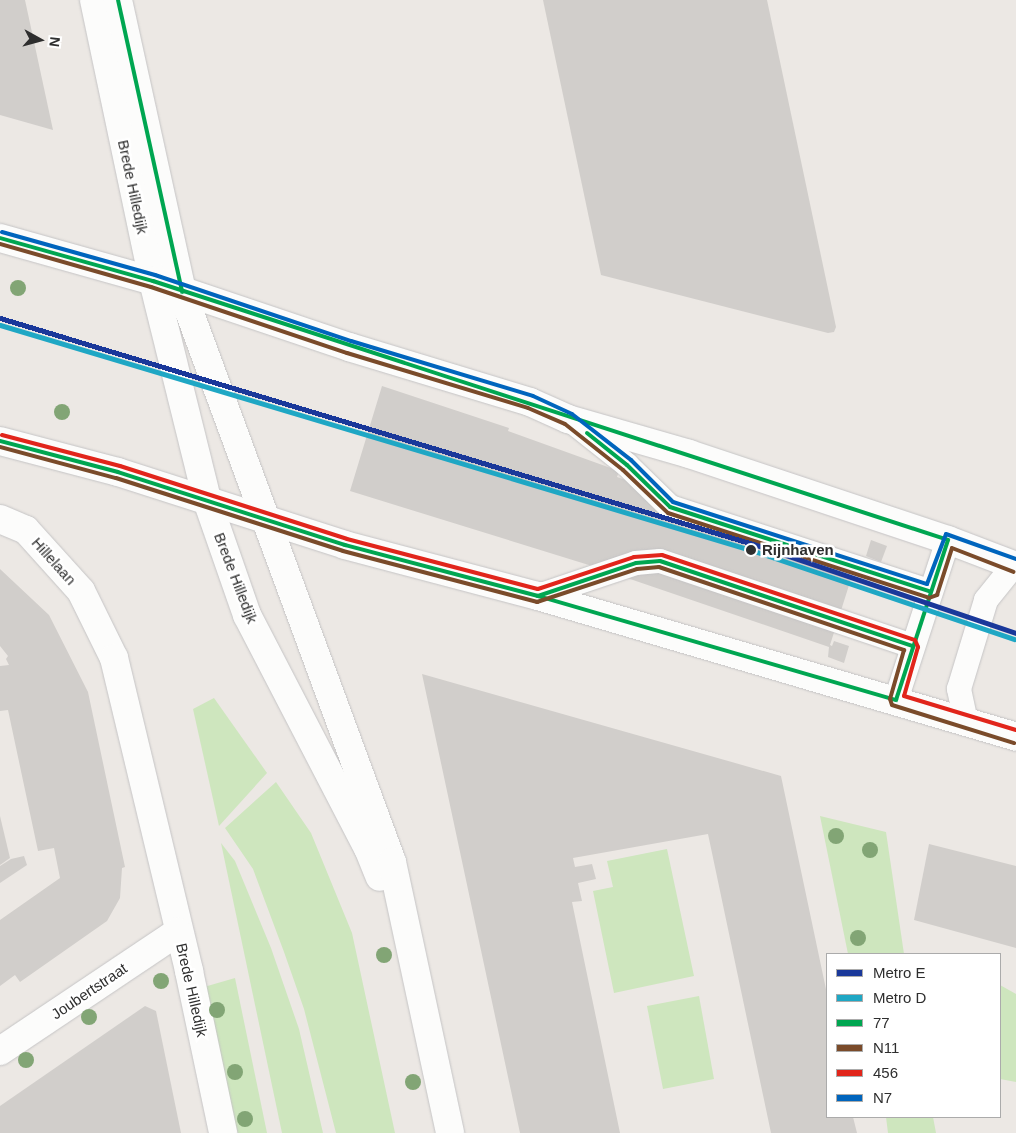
<!DOCTYPE html>
<html>
<head>
<meta charset="utf-8">
<style>
	body { margin:0 }
	#map { position:relative; width:1016px; height:1133px; overflow:hidden; background:#ece8e4; font-family:Arial,sans-serif }
	div>[style] { position:absolute }
	[style*='--x'] { left:calc(var(--x)*1px); top:calc(var(--y)*1px); width:calc(var(--w)*1px); rotate:calc(var(--a)*1deg) }
	.green>* { inset:0; background:#cee6be }
	.building>* { inset:0; background:#d1cecb }
	.roads { filter:drop-shadow(0 0 1px #c5c4c5) drop-shadow(0 0 1px #c5c4c5) }
	.lane>* { height:24px; margin:-12px; padding:0 12px; transform-origin:12px; border-radius:12px; background:#fcfcfb }
	.street>* { height:28px; margin:-14px; padding:0 14px; transform-origin:14px; border-radius:14px; background:#fcfcfb }
	.secondary>* { height:28px; margin:-14px; padding:0 14px; transform-origin:14px; border-radius:14px; background:#fcfcfb }
	.bus-1>* { height:4px; margin:-2px; padding:0 2px; transform-origin:2px; border-radius:2px; background:#00a651 }
	.bus-2>* { height:4px; margin:-2px; padding:0 2px; transform-origin:2px; border-radius:2px; background:#7a4b2a }
	.bus-3>* { height:4px; margin:-2px; padding:0 2px; transform-origin:2px; border-radius:2px; background:#e1251b }
	.bus-4>* { height:4px; margin:-2px; padding:0 2px; transform-origin:2px; border-radius:2px; background:#0065bd }
	.metro-1>* { height:5px; margin:-2.5px; padding:0 2.5px; transform-origin:2.5px; border-radius:2.5px; background:#1a389a }
	.metro-2>* { height:5px; margin:-2.5px; padding:0 2.5px; transform-origin:2.5px; border-radius:2.5px; background:#1fa7c4 }
	.trees>* { width:16px; height:16px; margin:-8px; border-radius:50%; background:#82a575 }
	.dots>* { width:14px; height:14px; translate:-50% -50%; box-sizing:border-box; border:2px solid #fff; border-radius:50% }
	span { translate:-50% -50%; white-space:nowrap; text-align:center; line-height:1.15; -webkit-text-stroke:5px #fff; paint-order:stroke }
	.street-label { font-size:15px; color:#2e2e2e }
	.stop-label { font-size:15px; color:#2e2e2e; font-weight:700 }
	.left { translate:0 -50%; text-align:left }
	.legend { position:absolute; left:826px; top:953px; width:175px; height:165px; box-sizing:border-box; background:#fff; border:1px solid #ababab; margin:0; padding:6px 9px; list-style:none; font-size:15px; color:#2e2e2e }
	.legend li { display:flex; align-items:center; gap:10px; height:25px }
	.legend b { width:25px; border:1px solid #ababab }
	.north { position:absolute; left:15px; top:15px; width:50px; height:50px; -webkit-text-stroke:4px #fff; paint-order:stroke; rotate:97deg; font-size:14px; font-weight:700; line-height:20px; text-align:center; color:#2e2e2e }
	.north::after { content:''; display:block; margin:auto; width:18px; height:22px; background:#2e2e2e; clip-path:polygon(50% 0,100% 100%,50% 72%,0 100%) }
</style>
</head>
<body>
<div id="map">
	<div class="green">
		<div style="clip-path:polygon(214px 698px,267px 773px,219px 826px,193px 709px)"></div>
		<div style="clip-path:polygon(276px 782px,311px 833px,352px 933px,395px 1133px,336px 1133px,304px 1009px,284px 952px,253px 869px,225px 828px)"></div>
		<div style="clip-path:polygon(820px 816px,886px 832px,904px 954px,848px 954px)"></div>
		<div style="clip-path:polygon(221px 843px,235px 861px,271px 948px,299px 1029px,323px 1133px,282px 1133px)"></div>
		<div style="clip-path:polygon(667px 849px,694px 976px,614px 993px,593px 891px,613px 887px,607px 861px)"></div>
		<div style="clip-path:polygon(235px 978px,267px 1133px,236px 1133px,204px 987px)"></div>
		<div style="clip-path:polygon(1000px 985px,1016px 994px,1016px 1082px,1000px 1079px)"></div>
		<div style="clip-path:polygon(699px 996px,714px 1079px,663px 1089px,647px 1006px)"></div>
		<div style="clip-path:polygon(886px 1117px,933px 1117px,936px 1133px,888px 1133px)"></div>
	</div>
	<div class="building">
		<div style="clip-path:polygon(0 0,25px 0,53px 130px,0 115px)"></div>
		<div style="clip-path:polygon(543px 0,767px 0,836px 327px,834px 332px,828px 333px,601px 275px)"></div>
		<div style="clip-path:polygon(382px 386px,509px 428px,508px 431px,619px 471px,617px 477px,858px 557px,830px 645px,832px 646px,834px 641px,849px 646px,844px 663px,828px 657px,829px 647px,592px 566px,350px 491px)"></div>
		<div style="clip-path:polygon(871px 540px,887px 546px,881px 562px,866px 556px)"></div>
		<div style="clip-path:polygon(0 569px,49px 615px,88px 692px,125px 867px,122px 868px,120px 898px,107px 921px,20px 982px,15px 975px,0 986px,0 920px,60px 878px,54px 848px,38px 851px,8px 710px,0 711px,0 666px,9px 665px,6px 659px,8px 656px,0 646px)"></div>
		<div style="clip-path:polygon(422px 674px,781px 776px,827px 994px,827px 1117px,853px 1117px,857px 1133px,771px 1133px,708px 834px,573px 858px,575px 867px,592px 864px,596px 879px,578px 883px,582px 901px,572px 902px,620px 1133px,520px 1133px)"></div>
		<div style="clip-path:polygon(0 816px,10px 858px,0 865px)"></div>
		<div style="clip-path:polygon(929px 844px,1016px 866px,1016px 948px,914px 920px)"></div>
		<div style="clip-path:polygon(24px 856px,27px 865px,0 883px,0 866px,11px 859px)"></div>
		<div style="clip-path:polygon(145px 1006px,156px 1011px,181px 1133px,0 1133px,0 1106px)"></div>
	</div>
	<div class="roads">
		<div class="lane">
			<div style="--x:573;--y:422;--w:69;--a:38.5"></div>
			<div style="--x:627;--y:465;--w:60;--a:44.3"></div>
			<div style="--x:670;--y:507;--w:274;--a:18"></div>
			<div style="--x:538;--y:596;--w:103;--a:-18.6"></div>
			<div style="--x:636;--y:563;--w:24;--a:-5"></div>
			<div style="--x:660;--y:561;--w:266;--a:18.6"></div>
			<div style="--x:896;--y:700;--w:168;--a:-72"></div>
			<div style="--x:966;--y:722;--w:34;--a:-102"></div>
			<div style="--x:959;--y:689;--w:93;--a:-73.1"></div>
			<div style="--x:986;--y:600;--w:45;--a:-51.3"></div>
		</div>
		<div class="street">
			<div style="--x:0;--y:519;--w:28;--a:23"></div>
			<div style="--x:26;--y:530;--w:82;--a:48"></div>
			<div style="--x:81;--y:591;--w:75;--a:63.8"></div>
			<div style="--x:114;--y:658;--w:322;--a:76.5"></div>
			<div style="--x:189;--y:971;--w:166;--a:78.1"></div>
			<div style="--x:0;--y:1051;--w:214;--a:-33.8"></div>
		</div>
		<div class="secondary">
			<div style="--x:94;--y:0;--w:287;--a:78.1"></div>
			<div style="--x:153;--y:281;--w:229;--a:76.1"></div>
			<div style="--x:208;--y:503;--w:119;--a:70.8"></div>
			<div style="--x:247;--y:615;--w:263;--a:62.6"></div>
			<div style="--x:368;--y:848;--w:31;--a:68"></div>
			<div style="--x:118;--y:0;--w:299;--a:77.6"></div>
			<div style="--x:182;--y:292;--w:607;--a:69.78"></div>
			<div style="--x:392;--y:862;--w:277;--a:77.9"></div>
			<div style="--x:0;--y:238;--w:159;--a:15.7"></div>
			<div style="--x:153;--y:281;--w:207;--a:18.6"></div>
			<div style="--x:349;--y:347;--w:189;--a:16.9"></div>
			<div style="--x:530;--y:402;--w:42;--a:24.1"></div>
			<div style="--x:568;--y:419;--w:126;--a:16.1"></div>
			<div style="--x:689;--y:454;--w:273;--a:18.4"></div>
			<div style="--x:948;--y:540;--w:73;--a:20.9"></div>
			<div style="--x:0;--y:441;--w:122;--a:14.7"></div>
			<div style="--x:118;--y:472;--w:238;--a:17.8"></div>
			<div style="--x:345;--y:545;--w:200;--a:14.8"></div>
			<div style="--x:538;--y:596;--w:498;--a:16.4"></div>
		</div>
	</div>
	<div class="bus-1">
		<div style="--x:118;--y:0;--w:299;--a:77.6"></div>
		<div style="--x:0;--y:238;--w:159;--a:15.7"></div>
		<div style="--x:153;--y:281;--w:836;--a:18.04"></div>
		<div style="--x:948;--y:540;--w:168;--a:108"></div>
		<div style="--x:896;--y:700;--w:373;--a:-163.8"></div>
		<div style="--x:538;--y:596;--w:200;--a:-165.2"></div>
		<div style="--x:345;--y:545;--w:238;--a:-162.2"></div>
		<div style="--x:118;--y:472;--w:122;--a:-165.3"></div>
		<div style="--x:587;--y:433;--w:51;--a:38.7"></div>
		<div style="--x:627;--y:465;--w:60;--a:44.3"></div>
		<div style="--x:670;--y:507;--w:274;--a:18"></div>
		<div style="--x:538;--y:596;--w:103;--a:-18.6"></div>
		<div style="--x:636;--y:563;--w:24;--a:-5"></div>
		<div style="--x:660;--y:561;--w:266;--a:18.6"></div>
	</div>
	<div class="bus-2">
		<div style="--x:0;--y:244;--w:157;--a:15.9"></div>
		<div style="--x:151;--y:287;--w:207;--a:18.6"></div>
		<div style="--x:347;--y:353;--w:189;--a:16.9"></div>
		<div style="--x:528;--y:408;--w:40;--a:23.4"></div>
		<div style="--x:565;--y:424;--w:74;--a:38.4"></div>
		<div style="--x:623;--y:470;--w:62;--a:43.7"></div>
		<div style="--x:668;--y:513;--w:274;--a:18"></div>
		<div style="--x:929;--y:598;--w:9;--a:-21"></div>
		<div style="--x:937;--y:595;--w:49;--a:-72.3"></div>
		<div style="--x:952;--y:548;--w:66;--a:21.2"></div>
		<div style="--x:0;--y:447;--w:120;--a:15"></div>
		<div style="--x:116;--y:478;--w:238;--a:17.8"></div>
		<div style="--x:343;--y:551;--w:201;--a:14.7"></div>
		<div style="--x:537;--y:602;--w:105;--a:-18.3"></div>
		<div style="--x:637;--y:569;--w:22;--a:-5"></div>
		<div style="--x:659;--y:567;--w:259;--a:18.7"></div>
		<div style="--x:904;--y:650;--w:51;--a:105.9"></div>
		<div style="--x:890;--y:699;--w:6;--a:72"></div>
		<div style="--x:892;--y:705;--w:128;--a:17.3"></div>
	</div>
	<div class="bus-3">
		<div style="--x:2;--y:435;--w:122;--a:14.7"></div>
		<div style="--x:120;--y:466;--w:238;--a:17.8"></div>
		<div style="--x:347;--y:539;--w:197;--a:14.7"></div>
		<div style="--x:538;--y:589;--w:101;--a:-18.4"></div>
		<div style="--x:634;--y:557;--w:28;--a:-4"></div>
		<div style="--x:662;--y:555;--w:267;--a:18.6"></div>
		<div style="--x:915;--y:640;--w:8;--a:67"></div>
		<div style="--x:918;--y:647;--w:51;--a:105.9"></div>
		<div style="--x:904;--y:696;--w:117;--a:16.9"></div>
	</div>
	<div class="bus-4">
		<div style="--x:2;--y:232;--w:159;--a:15.7"></div>
		<div style="--x:155;--y:275;--w:207;--a:18.6"></div>
		<div style="--x:351;--y:341;--w:190;--a:16.8"></div>
		<div style="--x:533;--y:396;--w:43;--a:24.8"></div>
		<div style="--x:572;--y:414;--w:75;--a:37.9"></div>
		<div style="--x:631;--y:460;--w:59;--a:45"></div>
		<div style="--x:673;--y:502;--w:267;--a:17.9"></div>
		<div style="--x:927;--y:584;--w:53;--a:-69.2"></div>
		<div style="--x:946;--y:534;--w:74;--a:19.7"></div>
	</div>
	<div class="metro-1">
		<div style="--x:0;--y:318;--w:786;--a:16.71"></div>
		<div style="--x:753;--y:544;--w:278;--a:18.7"></div>
	</div>
	<div class="metro-2">
		<div style="--x:0;--y:325;--w:784;--a:16.68"></div>
		<div style="--x:751;--y:550;--w:278;--a:18.7"></div>
	</div>
	<div class="trees">
		<div style="left:18px;top:288px"></div>
		<div style="left:62px;top:412px"></div>
		<div style="left:836px;top:836px"></div>
		<div style="left:870px;top:850px"></div>
		<div style="left:858px;top:938px"></div>
		<div style="left:384px;top:955px"></div>
		<div style="left:161px;top:981px"></div>
		<div style="left:217px;top:1010px"></div>
		<div style="left:89px;top:1017px"></div>
		<div style="left:26px;top:1060px"></div>
		<div style="left:235px;top:1072px"></div>
		<div style="left:413px;top:1082px"></div>
		<div style="left:245px;top:1119px"></div>
	</div>
	<div class="dots">
		<div style="left:751px;top:550px;background:#2e2e2e"></div>
	</div>
	<div class="street-label">
		<span style="left:133px;top:187px;rotate:78deg">Brede Hilledijk</span>
		<span style="left:54px;top:561px;rotate:48deg">Hillelaan</span>
		<span style="left:236px;top:578px;rotate:69deg">Brede Hilledijk</span>
		<span style="left:192px;top:990px;rotate:77deg">Brede Hilledijk</span>
		<span style="left:89px;top:991px;rotate:-34deg">Joubertstraat</span>
	</div>
	<div class="stop-label">
		<span class="left" style="left:762px;top:550px">Rijnhaven</span>
	</div>
	<ul class="legend">
	<li><b style="height:6px;background:#1a389a"></b>Metro E</li>
	<li><b style="height:6px;background:#1fa7c4"></b>Metro D</li>
	<li><b style="height:6px;background:#00a651"></b>77</li>
	<li><b style="height:6px;background:#7a4b2a"></b>N11</li>
	<li><b style="height:6px;background:#e1251b"></b>456</li>
	<li><b style="height:6px;background:#0065bd"></b>N7</li>
	</ul>
	<div class="north">N</div>
</div>
</body>
</html>
